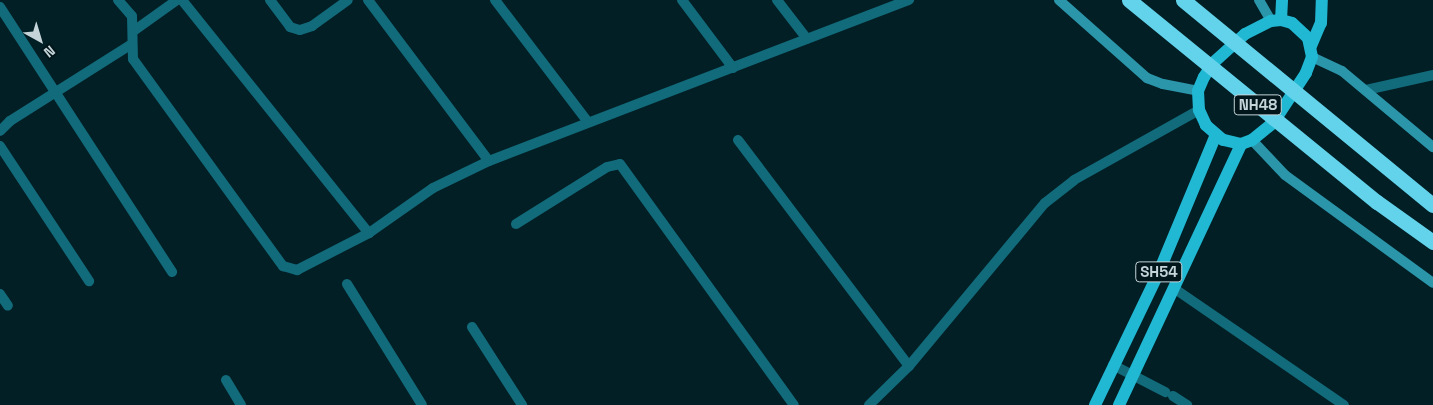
<!DOCTYPE html>
<html>
<head>
<meta charset="utf-8">
<style>
	body { margin:0 }
	#map { position:relative; width:1433px; height:405px; overflow:hidden; background:#021f25; font-family:"Space Grotesk",sans-serif }
	div>[style] { position:absolute }
	[style*='--x'] { left:calc(var(--x)*1px); top:calc(var(--y)*1px); width:calc(var(--w)*1px); rotate:calc(var(--a)*1deg) }
	.street>* { height:10px; margin:-5px; padding:0 5px; transform-origin:5px; border-radius:5px; background:#126b7b }
	.secondary>* { height:10px; margin:-5px; padding:0 5px; transform-origin:5px; border-radius:5px; background:#2b95aa }
	.primary>* { height:12px; margin:-6px; padding:0 6px; transform-origin:6px; border-radius:6px; background:#20b8d3 }
	.highway>* { height:15px; margin:-7.5px; padding:0 7.5px; transform-origin:7.5px; border-radius:7.5px; background:#62d3eb }
	span { translate:-50% -50%; white-space:nowrap; text-align:center; line-height:1.15; -webkit-text-stroke:5px #00161b; paint-order:stroke }
	.shield-label span { padding:1px 4px; background:#00161b; border:1px solid; border-radius:4px; -webkit-text-stroke-width:0 }
	.shield-label { font-size:15px; color:#c4d4d8; font-weight:700 }
	.north { position:absolute; left:15px; top:15px; width:50px; height:50px; -webkit-text-stroke:4px #00161b; paint-order:stroke; rotate:141deg; font-size:14px; font-weight:700; line-height:20px; text-align:center; color:#c4d4d8 }
	.north::after { content:''; display:block; margin:auto; width:18px; height:22px; background:#c4d4d8; clip-path:polygon(50% 0,100% 100%,50% 72%,0 100%) }
</style>
</head>
<body>
<div id="map">
	<div class="street">
		<div style="--x:118;--y:0;--w:21;--a:49"></div>
		<div style="--x:132;--y:16;--w:43;--a:88.7"></div>
		<div style="--x:133;--y:59;--w:256;--a:54.1"></div>
		<div style="--x:283;--y:266;--w:15;--a:16"></div>
		<div style="--x:297;--y:270;--w:81;--a:-27.2"></div>
		<div style="--x:369;--y:233;--w:78;--a:-35.1"></div>
		<div style="--x:433;--y:188;--w:62;--a:-25.7"></div>
		<div style="--x:489;--y:161;--w:450;--a:-21"></div>
		<div style="--x:182;--y:0;--w:299;--a:51.3"></div>
		<div style="--x:270;--y:0;--w:34;--a:53"></div>
		<div style="--x:290;--y:27;--w:10;--a:17"></div>
		<div style="--x:300;--y:30;--w:13;--a:-18"></div>
		<div style="--x:312;--y:26;--w:44;--a:-35.8"></div>
		<div style="--x:368;--y:0;--w:201;--a:53.1"></div>
		<div style="--x:495;--y:0;--w:153;--a:52.7"></div>
		<div style="--x:682;--y:0;--w:85;--a:53.1"></div>
		<div style="--x:777;--y:0;--w:49;--a:52.4"></div>
		<div style="--x:0;--y:7;--w:316;--a:57"></div>
		<div style="--x:135;--y:30;--w:52;--a:-35.5"></div>
		<div style="--x:1366;--y:90;--w:69;--a:-12.6"></div>
		<div style="--x:0;--y:131;--w:14;--a:-45"></div>
		<div style="--x:10;--y:121;--w:142;--a:-32.3"></div>
		<div style="--x:738;--y:140;--w:283;--a:52.9"></div>
		<div style="--x:0;--y:146;--w:162;--a:56.6"></div>
		<div style="--x:516;--y:224;--w:107;--a:-32.1"></div>
		<div style="--x:607;--y:167;--w:13;--a:-13"></div>
		<div style="--x:620;--y:164;--w:297;--a:54.2"></div>
		<div style="--x:347;--y:284;--w:142;--a:58.2"></div>
		<div style="--x:1175;--y:289;--w:205;--a:34.5"></div>
		<div style="--x:0;--y:294;--w:14;--a:56"></div>
		<div style="--x:472;--y:327;--w:93;--a:57.3"></div>
		<div style="--x:1113;--y:365;--w:59;--a:27.4"></div>
		<div style="--x:226;--y:380;--w:29;--a:59"></div>
		<div style="--x:1173;--y:396;--w:17;--a:33"></div>
		<div style="--x:869;--y:405;--w:56;--a:-44.3"></div>
		<div style="--x:909;--y:366;--w:212;--a:-50.2"></div>
		<div style="--x:1045;--y:203;--w:37;--a:-38"></div>
		<div style="--x:1074;--y:180;--w:143;--a:-29.2"></div>
	</div>
	<div class="secondary">
		<div style="--x:1059;--y:0;--w:118;--a:41.6"></div>
		<div style="--x:1147;--y:78;--w:17;--a:21"></div>
		<div style="--x:1163;--y:84;--w:36;--a:11"></div>
		<div style="--x:1259;--y:0;--w:24;--a:60"></div>
		<div style="--x:1312;--y:57;--w:33;--a:25"></div>
		<div style="--x:1342;--y:71;--w:119;--a:39.9"></div>
		<div style="--x:1252;--y:140;--w:48;--a:46.7"></div>
		<div style="--x:1285;--y:175;--w:183;--a:36.1"></div>
	</div>
	<div class="primary">
		<div style="--x:1281;--y:20;--w:11;--a:15"></div>
		<div style="--x:1292;--y:23;--w:22;--a:43"></div>
		<div style="--x:1308;--y:38;--w:19;--a:78"></div>
		<div style="--x:1312;--y:57;--w:17;--a:111"></div>
		<div style="--x:1306;--y:73;--w:60;--a:123.4"></div>
		<div style="--x:1273;--y:123;--w:27;--a:141"></div>
		<div style="--x:1252;--y:140;--w:12;--a:160"></div>
		<div style="--x:1241;--y:144;--w:18;--a:-167"></div>
		<div style="--x:1223;--y:140;--w:23;--a:-139"></div>
		<div style="--x:1206;--y:125;--w:17;--a:-115"></div>
		<div style="--x:1199;--y:110;--w:19;--a:-93"></div>
		<div style="--x:1198;--y:91;--w:15;--a:-67"></div>
		<div style="--x:1204;--y:77;--w:17;--a:-57"></div>
		<div style="--x:1213;--y:63;--w:43;--a:-42.2"></div>
		<div style="--x:1245;--y:34;--w:29;--a:-27"></div>
		<div style="--x:1271;--y:21;--w:10;--a:-6"></div>
		<div style="--x:1281;--y:20;--w:20;--a:-87"></div>
		<div style="--x:1311;--y:46;--w:25;--a:-67"></div>
		<div style="--x:1321;--y:23;--w:23;--a:-88"></div>
		<div style="--x:1095;--y:405;--w:145;--a:-64.3"></div>
		<div style="--x:1158;--y:274;--w:151;--a:-67.4"></div>
		<div style="--x:1119;--y:405;--w:288;--a:-64.9"></div>
	</div>
	<div class="highway">
		<div style="--x:1129;--y:0;--w:320;--a:39.2"></div>
		<div style="--x:1377;--y:202;--w:69;--a:35.5"></div>
		<div style="--x:1183;--y:0;--w:323;--a:39.4"></div>
	</div>
	<div class="shield-label">
		<span style="left:1258px;top:105px">NH48</span>
		<span style="left:1159px;top:272px">SH54</span>
	</div>
	<div class="north">N</div>
</div>
</body>
</html>
